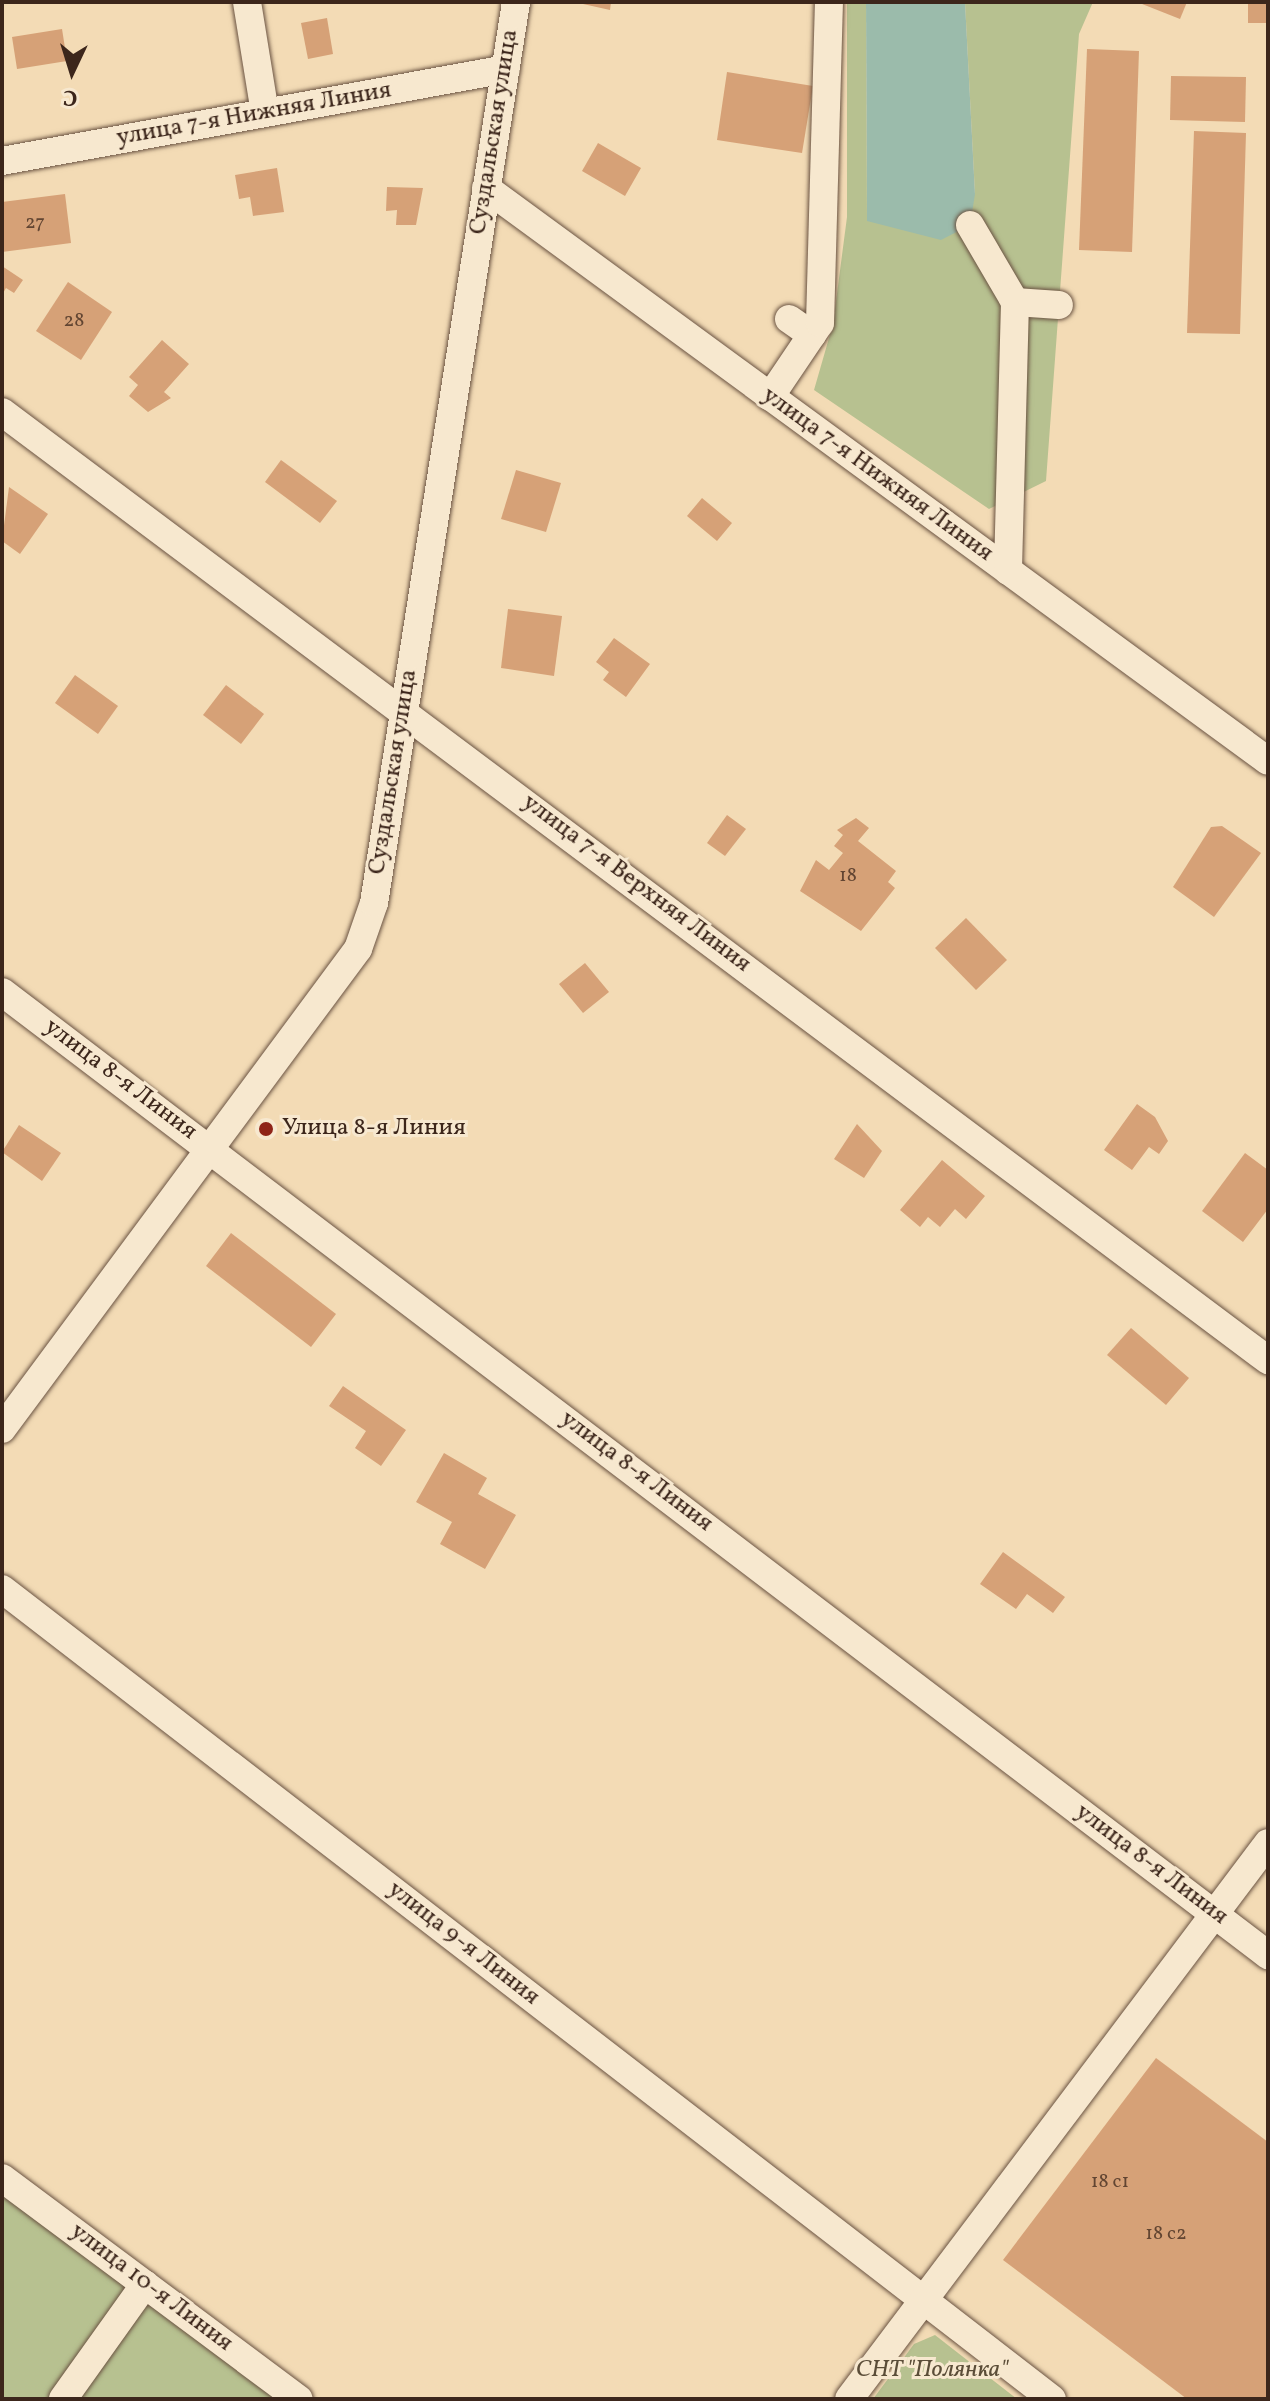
<!DOCTYPE html>
<html>
<head>
<meta charset="utf-8">
<style>
	body { margin:0 }
	#map { position:relative; width:1270px; height:2401px; overflow:hidden; background:#f3dbb5; font-family:Vollkorn,serif }
	div>[style] { position:absolute }
	[style*='--x'] { left:calc(var(--x)*1px); top:calc(var(--y)*1px); width:calc(var(--w)*1px); rotate:calc(var(--a)*1deg) }
	.green>* { inset:0; background:#b7c190 }
	.water>* { inset:0; background:#9bbbab }
	.building>* { inset:0; background:#d6a177 }
	.roads { filter:drop-shadow(0 0 2px #6a5342) drop-shadow(0 0 2px #6a5342) }
	.minor>* { height:28px; margin:-14px; padding:0 14px; transform-origin:14px; border-radius:14px; background:#f7e8cf }
	.dots>* { width:22px; height:22px; translate:-50% -50%; box-sizing:border-box; border:4px solid #f7e8cf; border-radius:50% }
	span { translate:-50% -50%; white-space:nowrap; text-align:center; line-height:1.15; -webkit-text-stroke:6px #f7e8cf; paint-order:stroke }
	.number-label { font-size:20px; color:#624532 }
	.number-label span { -webkit-text-stroke-width:0 }
	.street-label { font-size:24px; color:#3c261b }
	.poi-label { font-size:24px; color:#3c261b }
	.left { translate:0 -50%; text-align:left }
	.park-label { font-size:24px; color:#5b4d38; font-style:italic }
	.frame { position:absolute; inset:0; border:4px solid #3c261b; pointer-events:none }
	.north { position:absolute; left:32px; top:32px; width:80px; height:80px; -webkit-text-stroke:6px #f7e8cf; paint-order:stroke; rotate:184deg; font-size:22px; font-weight:700; line-height:32px; text-align:center; color:#3c261b }
	.north::after { content:''; display:block; margin:auto; width:28px; height:36px; background:#3c261b; clip-path:polygon(50% 0,100% 100%,50% 72%,0 100%) }
</style>
</head>
<body>
<div id="map">
	<div class="green">
		<div style="clip-path:polygon(847px 2px,866px 2px,867px 221px,975px 194px,965px 2px,1093px 2px,1079px 34px,1046px 481px,989px 509px,814px 390px,833px 324px,847px 217px)"></div>
		<div style="clip-path:polygon(2px 2188px,290px 2399px,2px 2399px)"></div>
		<div style="clip-path:polygon(935px 2335px,1017px 2399px,873px 2399px,914px 2344px)"></div>
	</div>
	<div class="water">
		<div style="clip-path:polygon(866px 2px,965px 2px,975px 194px,970px 225px,941px 240px,867px 221px)"></div>
	</div>
	<div class="building">
		<div style="clip-path:polygon(574px 2px,611px 2px,610px 10px)"></div>
		<div style="clip-path:polygon(1137px 2px,1187px 2px,1180px 19px)"></div>
		<div style="clip-path:polygon(1248px 2px,1268px 2px,1268px 23px,1248px 23px)"></div>
		<div style="clip-path:polygon(327px 18px,333px 54px,308px 59px,301px 23px)"></div>
		<div style="clip-path:polygon(62px 29px,67px 61px,17px 69px,12px 37px)"></div>
		<div style="clip-path:polygon(1087px 49px,1139px 51px,1132px 252px,1079px 250px)"></div>
		<div style="clip-path:polygon(727px 72px,813px 86px,802px 153px,717px 140px)"></div>
		<div style="clip-path:polygon(1171px 76px,1246px 77px,1245px 122px,1170px 120px)"></div>
		<div style="clip-path:polygon(1194px 131px,1246px 133px,1240px 334px,1187px 333px)"></div>
		<div style="clip-path:polygon(598px 143px,641px 168px,625px 196px,582px 171px)"></div>
		<div style="clip-path:polygon(277px 168px,284px 212px,253px 216px,250px 197px,239px 199px,235px 175px)"></div>
		<div style="clip-path:polygon(387px 187px,423px 188px,416px 225px,396px 225px,397px 210px,386px 211px)"></div>
		<div style="clip-path:polygon(65px 194px,71px 243px,2px 252px,2px 202px)"></div>
		<div style="clip-path:polygon(2px 266px,23px 280px,14px 293px,6px 288px,2px 295px)"></div>
		<div style="clip-path:polygon(68px 282px,112px 312px,81px 360px,36px 331px)"></div>
		<div style="clip-path:polygon(162px 340px,189px 364px,164px 392px,171px 398px,148px 412px,129px 396px,138px 385px,129px 377px)"></div>
		<div style="clip-path:polygon(281px 460px,337px 501px,320px 523px,265px 482px)"></div>
		<div style="clip-path:polygon(516px 470px,561px 483px,546px 532px,501px 519px)"></div>
		<div style="clip-path:polygon(9px 487px,48px 514px,20px 554px,2px 541px)"></div>
		<div style="clip-path:polygon(702px 498px,732px 523px,717px 541px,687px 516px)"></div>
		<div style="clip-path:polygon(508px 609px,562px 616px,554px 676px,501px 668px)"></div>
		<div style="clip-path:polygon(614px 638px,650px 664px,626px 697px,603px 680px,609px 672px,596px 662px)"></div>
		<div style="clip-path:polygon(75px 675px,118px 706px,98px 734px,55px 703px)"></div>
		<div style="clip-path:polygon(226px 685px,264px 714px,241px 744px,203px 715px)"></div>
		<div style="clip-path:polygon(727px 815px,746px 829px,725px 856px,707px 843px)"></div>
		<div style="clip-path:polygon(856px 818px,869px 828px,858px 841px,896px 871px,888px 882px,895px 888px,861px 931px,800px 891px,816px 860px,829px 870px,843px 853px,834px 846px,843px 835px,837px 830px)"></div>
		<div style="clip-path:polygon(1222px 826px,1261px 853px,1214px 917px,1173px 887px,1211px 827px)"></div>
		<div style="clip-path:polygon(966px 918px,1007px 960px,976px 990px,935px 948px)"></div>
		<div style="clip-path:polygon(585px 963px,609px 992px,583px 1013px,559px 984px)"></div>
		<div style="clip-path:polygon(1137px 1104px,1155px 1117px,1168px 1141px,1159px 1154px,1149px 1147px,1132px 1170px,1104px 1150px)"></div>
		<div style="clip-path:polygon(857px 1124px,882px 1151px,864px 1178px,834px 1159px)"></div>
		<div style="clip-path:polygon(19px 1125px,61px 1153px,42px 1181px,2px 1152px)"></div>
		<div style="clip-path:polygon(1245px 1153px,1268px 1170px,1268px 1209px,1243px 1242px,1202px 1211px)"></div>
		<div style="clip-path:polygon(942px 1160px,985px 1196px,966px 1219px,955px 1209px,940px 1227px,928px 1217px,920px 1227px,900px 1210px)"></div>
		<div style="clip-path:polygon(231px 1233px,336px 1314px,311px 1347px,206px 1266px)"></div>
		<div style="clip-path:polygon(1131px 1328px,1189px 1378px,1166px 1405px,1107px 1355px)"></div>
		<div style="clip-path:polygon(343px 1386px,406px 1430px,381px 1466px,355px 1448px,366px 1431px,329px 1406px)"></div>
		<div style="clip-path:polygon(444px 1453px,487px 1478px,478px 1494px,516px 1515px,485px 1569px,440px 1544px,452px 1522px,416px 1502px)"></div>
		<div style="clip-path:polygon(1003px 1552px,1065px 1597px,1053px 1613px,1027px 1594px,1016px 1609px,980px 1584px)"></div>
		<div style="clip-path:polygon(1156px 2058px,1268px 2142px,1268px 2399px,1187px 2399px,1003px 2260px)"></div>
	</div>
	<div class="roads">
		<div class="minor">
			<div style="--x:247;--y:2;--w:112;--a:80.8"></div>
			<div style="--x:2;--y:161;--w:512;--a:-10.34"></div>
			<div style="--x:486;--y:188;--w:969;--a:36.23"></div>
			<div style="--x:970;--y:225;--w:89;--a:59.7"></div>
			<div style="--x:1015;--y:302;--w:269;--a:91.5"></div>
			<div style="--x:1015;--y:302;--w:44;--a:3.9"></div>
			<div style="--x:789;--y:319;--w:28;--a:35"></div>
			<div style="--x:770;--y:397;--w:89;--a:-56"></div>
			<div style="--x:820;--y:323;--w:321;--a:-88.4"></div>
			<div style="--x:2;--y:412;--w:1582;--a:36.83"></div>
			<div style="--x:2;--y:992;--w:1591;--a:37.26"></div>
			<div style="--x:2;--y:1429;--w:598;--a:-53.44"></div>
			<div style="--x:358;--y:949;--w:49;--a:-70.8"></div>
			<div style="--x:374;--y:903;--w:912;--a:-81.04"></div>
			<div style="--x:2;--y:1589;--w:1326;--a:37.65"></div>
			<div style="--x:2;--y:2178;--w:370;--a:36.7"></div>
			<div style="--x:63;--y:2399;--w:141;--a:-54.5"></div>
			<div style="--x:849;--y:2399;--w:696;--a:-53"></div>
		</div>
	</div>
	<div class="dots">
		<div style="left:266px;top:1129px;background:#8f2418"></div>
	</div>
	<div class="number-label">
		<span style="left:35px;top:223px">27</span>
		<span style="left:74px;top:321px">28</span>
		<span style="left:848px;top:876px">18</span>
		<span style="left:1110px;top:2182px">18 с1</span>
		<span style="left:1166px;top:2234px">18 с2</span>
	</div>
	<div class="street-label">
		<span style="left:254px;top:115px;rotate:-10deg">улица 7-я Нижняя Линия</span>
		<span style="left:495px;top:132px;rotate:-81deg">Суздальская улица</span>
		<span style="left:877px;top:475px;rotate:36deg">улица 7-я Нижняя Линия</span>
		<span style="left:394px;top:772px;rotate:-81deg">Суздальская улица</span>
		<span style="left:636px;top:884px;rotate:37deg">улица 7-я Верхняя Линия</span>
		<span style="left:120px;top:1080px;rotate:37deg">улица 8-я Линия</span>
		<span style="left:636px;top:1472px;rotate:37deg">улица 8-я Линия</span>
		<span style="left:1151px;top:1865px;rotate:37deg">улица 8-я Линия</span>
		<span style="left:463px;top:1944px;rotate:38deg">улица 9-я Линия</span>
		<span style="left:151px;top:2288px;rotate:37deg">улица 10-я Линия</span>
	</div>
	<div class="poi-label">
		<span class="left" style="left:282px;top:1129px">Улица 8-я Линия</span>
	</div>
	<div class="park-label">
		<span style="left:932px;top:2371px">СНТ "Полянка"</span>
	</div>
	<div class="frame"></div>
	<div class="north">С</div>
</div>
</body>
</html>
